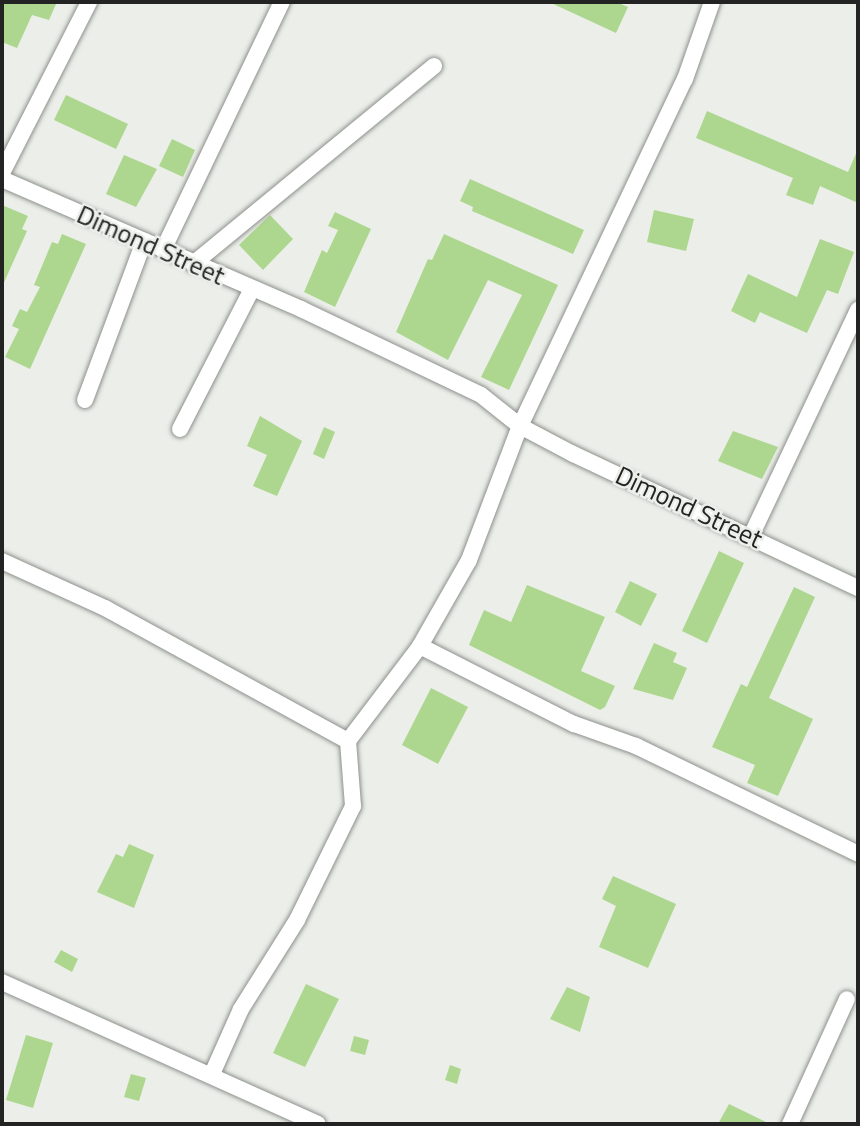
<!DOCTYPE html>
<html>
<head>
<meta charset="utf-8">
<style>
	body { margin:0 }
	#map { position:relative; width:860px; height:1126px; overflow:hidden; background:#ebeee9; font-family:"Titillium Web",sans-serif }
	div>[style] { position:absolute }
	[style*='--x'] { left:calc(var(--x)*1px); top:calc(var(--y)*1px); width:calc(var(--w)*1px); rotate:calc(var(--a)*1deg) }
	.building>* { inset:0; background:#add78e }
	.roads { filter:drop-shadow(0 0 2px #8d908c) drop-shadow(0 0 2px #8d908c) }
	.minor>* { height:16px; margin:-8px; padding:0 8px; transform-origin:8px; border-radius:8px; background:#fff }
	span { translate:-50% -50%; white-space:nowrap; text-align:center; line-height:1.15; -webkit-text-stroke:5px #ebeee9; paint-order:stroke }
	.street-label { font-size:26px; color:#222322 }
	.frame { position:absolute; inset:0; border:4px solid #222322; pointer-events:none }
</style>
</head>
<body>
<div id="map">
	<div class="building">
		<div style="clip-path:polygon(2px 2px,57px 2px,49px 20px,32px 15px,17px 48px,2px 42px)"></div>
		<div style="clip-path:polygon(549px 2px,616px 2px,628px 7px,616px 33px)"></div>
		<div style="clip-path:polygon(66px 95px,128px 124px,116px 149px,54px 120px)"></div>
		<div style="clip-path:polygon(707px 111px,848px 172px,858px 149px,858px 203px,820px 186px,813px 205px,786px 195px,793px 178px,696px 138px)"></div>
		<div style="clip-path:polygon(172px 139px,195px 150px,183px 177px,159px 166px)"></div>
		<div style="clip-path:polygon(124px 155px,157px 169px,136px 207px,106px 194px)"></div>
		<div style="clip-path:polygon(470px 179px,584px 230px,573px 254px,472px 211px,473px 207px,460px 201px)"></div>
		<div style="clip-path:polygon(2px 205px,28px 216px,22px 229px,27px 231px,2px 287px)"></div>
		<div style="clip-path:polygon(654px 210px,694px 219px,686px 251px,647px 242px)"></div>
		<div style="clip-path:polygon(335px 212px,371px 229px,335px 307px,304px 292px,322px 250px,327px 253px,338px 230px,328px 226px)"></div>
		<div style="clip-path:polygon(270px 215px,293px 239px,263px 270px,239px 245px)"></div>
		<div style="clip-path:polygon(62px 234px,86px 244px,30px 369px,5px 357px,19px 329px,12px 326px,20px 309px,27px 312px,40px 287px,34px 285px,52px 242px,58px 244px)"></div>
		<div style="clip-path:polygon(444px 234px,558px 285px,509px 390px,481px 377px,522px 295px,488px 280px,448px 360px,396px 332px,428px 259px,432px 260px)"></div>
		<div style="clip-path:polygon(820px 239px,854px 252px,838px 294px,827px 290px,807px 333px,760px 312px,755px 323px,731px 311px,748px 274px,797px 297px)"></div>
		<div style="clip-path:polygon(260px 416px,302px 441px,277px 496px,253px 486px,267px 455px,247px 446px)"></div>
		<div style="clip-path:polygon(324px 427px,335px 432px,324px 459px,313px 454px)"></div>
		<div style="clip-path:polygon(733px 431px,778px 447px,762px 479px,718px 461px)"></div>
		<div style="clip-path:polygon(719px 551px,744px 563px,707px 643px,682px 631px)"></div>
		<div style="clip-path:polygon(630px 581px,657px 594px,641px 626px,615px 612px)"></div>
		<div style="clip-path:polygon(527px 585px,605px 617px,581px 671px,615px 686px,605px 707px,600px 710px,469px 645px,484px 610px,511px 622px)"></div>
		<div style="clip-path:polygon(794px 587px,815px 597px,769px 698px,813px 719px,778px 796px,747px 783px,755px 765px,712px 747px,741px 684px,747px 687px)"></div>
		<div style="clip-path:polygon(654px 643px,677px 653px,673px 662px,687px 668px,673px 700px,633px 689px)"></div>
		<div style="clip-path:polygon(431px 688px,468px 707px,438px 764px,402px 745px)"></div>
		<div style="clip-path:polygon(129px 844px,154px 855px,134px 908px,97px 892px,116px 854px,123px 857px)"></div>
		<div style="clip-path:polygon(613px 876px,676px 904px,648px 968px,599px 947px,616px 906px,602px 899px)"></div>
		<div style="clip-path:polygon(61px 950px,78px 959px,72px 972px,54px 962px)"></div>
		<div style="clip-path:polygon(306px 984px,339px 999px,305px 1067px,273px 1053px)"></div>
		<div style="clip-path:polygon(567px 987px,590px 997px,580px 1032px,550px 1019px)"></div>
		<div style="clip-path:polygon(26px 1035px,53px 1043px,33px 1108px,6px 1100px)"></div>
		<div style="clip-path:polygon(354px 1036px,369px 1040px,365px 1055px,350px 1051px)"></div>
		<div style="clip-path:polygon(450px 1065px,461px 1069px,457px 1084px,445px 1080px)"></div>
		<div style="clip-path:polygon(131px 1074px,146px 1078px,139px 1101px,124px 1097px)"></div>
		<div style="clip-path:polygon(729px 1104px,770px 1124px,718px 1124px)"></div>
	</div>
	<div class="roads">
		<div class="minor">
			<div style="--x:2;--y:173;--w:192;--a:-63"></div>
			<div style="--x:2;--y:179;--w:326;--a:23.5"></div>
			<div style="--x:301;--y:309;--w:199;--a:25.5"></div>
			<div style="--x:481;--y:395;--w:50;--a:38.5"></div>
			<div style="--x:520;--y:426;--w:60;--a:27.8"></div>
			<div style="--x:573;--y:454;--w:315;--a:25.2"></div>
			<div style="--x:163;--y:250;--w:275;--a:-64.4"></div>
			<div style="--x:193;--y:264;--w:312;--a:-39.4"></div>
			<div style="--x:85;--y:400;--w:170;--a:-69.6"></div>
			<div style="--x:180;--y:429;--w:157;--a:-62.8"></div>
			<div style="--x:752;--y:534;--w:248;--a:-64.7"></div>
			<div style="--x:2;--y:561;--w:113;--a:24.5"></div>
			<div style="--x:105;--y:608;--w:277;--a:28.7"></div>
			<div style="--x:348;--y:741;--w:119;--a:-52.8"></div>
			<div style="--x:420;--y:646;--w:99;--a:-60.3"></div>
			<div style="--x:469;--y:560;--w:143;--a:-69.2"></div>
			<div style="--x:520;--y:426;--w:384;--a:-64.6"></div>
			<div style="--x:685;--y:79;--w:82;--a:-70.7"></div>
			<div style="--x:420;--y:646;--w:173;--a:26.9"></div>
			<div style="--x:574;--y:724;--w:66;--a:19.5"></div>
			<div style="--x:636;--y:746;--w:247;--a:25.9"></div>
			<div style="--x:2;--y:982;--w:346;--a:24.2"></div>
			<div style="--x:212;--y:1074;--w:71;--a:-66"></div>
			<div style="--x:241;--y:1009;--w:105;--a:-57.8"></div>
			<div style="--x:297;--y:920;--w:127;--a:-63.8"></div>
			<div style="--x:353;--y:806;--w:65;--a:-94.4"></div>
			<div style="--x:790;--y:1124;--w:137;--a:-65.5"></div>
		</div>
	</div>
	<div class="street-label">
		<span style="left:151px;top:245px;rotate:24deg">Dimond Street</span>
		<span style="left:689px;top:507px;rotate:25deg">Dimond Street</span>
	</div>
	<div class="frame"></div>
</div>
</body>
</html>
